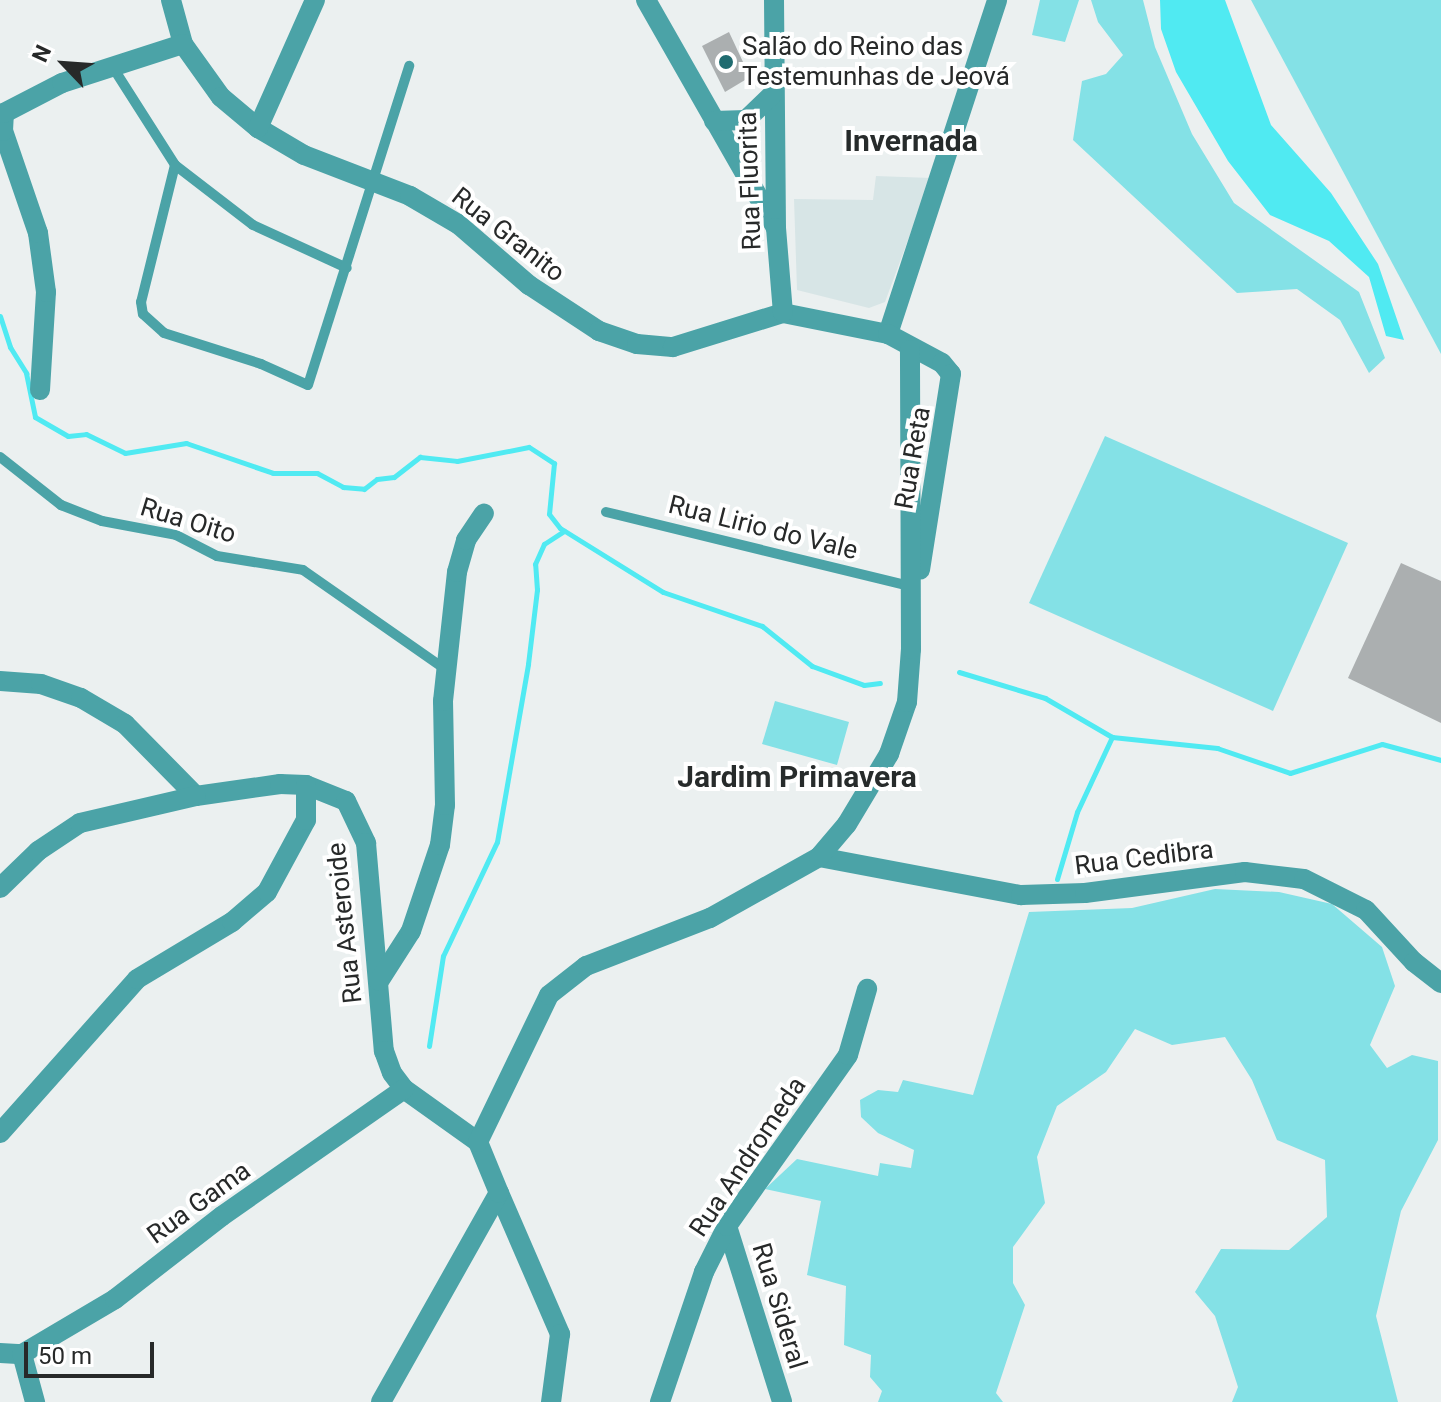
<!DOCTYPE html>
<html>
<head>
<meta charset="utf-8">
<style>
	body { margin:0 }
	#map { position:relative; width:1441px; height:1402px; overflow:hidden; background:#ebf0f0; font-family:Roboto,sans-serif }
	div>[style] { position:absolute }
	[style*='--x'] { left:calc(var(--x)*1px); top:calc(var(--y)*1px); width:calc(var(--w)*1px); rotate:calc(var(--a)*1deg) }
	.built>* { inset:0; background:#d7e5e6 }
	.green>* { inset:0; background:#84e1e6 }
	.water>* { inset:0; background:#50eaf2 }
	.stream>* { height:5px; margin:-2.5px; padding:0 2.5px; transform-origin:2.5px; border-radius:2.5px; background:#50eaf2 }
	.building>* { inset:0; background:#abafb0 }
	.service>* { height:10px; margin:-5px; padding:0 5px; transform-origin:5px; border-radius:5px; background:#4ba3a7 }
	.minor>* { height:20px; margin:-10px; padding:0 10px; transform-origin:10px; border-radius:10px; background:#4ba3a7 }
	.tertiary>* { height:20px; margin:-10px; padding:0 10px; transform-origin:10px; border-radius:10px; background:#4ba3a7 }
	.dots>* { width:22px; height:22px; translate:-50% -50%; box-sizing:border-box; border:4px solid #fff; border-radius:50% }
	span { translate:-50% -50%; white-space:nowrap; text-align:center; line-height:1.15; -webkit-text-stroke:8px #fff; paint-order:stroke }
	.poi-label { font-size:26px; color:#272929 }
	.left { translate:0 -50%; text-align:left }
	.street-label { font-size:26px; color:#272929 }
	.quarter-label { font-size:30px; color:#272b2b; font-weight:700 }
	.north { position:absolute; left:24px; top:24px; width:80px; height:80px; -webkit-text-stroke:6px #fff; paint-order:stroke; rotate:295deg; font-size:22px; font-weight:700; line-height:32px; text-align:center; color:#272929 }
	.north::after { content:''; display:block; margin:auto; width:28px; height:36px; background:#272929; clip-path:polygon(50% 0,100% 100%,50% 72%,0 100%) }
	.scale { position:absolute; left:24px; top:1342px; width:130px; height:36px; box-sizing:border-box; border:4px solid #272929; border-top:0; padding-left:10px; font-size:24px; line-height:28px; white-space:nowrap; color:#272929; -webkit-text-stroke:6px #fff; paint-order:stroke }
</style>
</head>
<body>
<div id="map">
	<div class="built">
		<div style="clip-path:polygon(876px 176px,931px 178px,885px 302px,869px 308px,797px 290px,794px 199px,873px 200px)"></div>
	</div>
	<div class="green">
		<div style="clip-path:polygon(1040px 0,1079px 0,1065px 42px,1032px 35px)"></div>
		<div style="clip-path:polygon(1091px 0,1143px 0,1155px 47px,1192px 134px,1234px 203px,1359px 292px,1385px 358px,1369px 373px,1340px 320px,1297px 289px,1237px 293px,1073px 140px,1082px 81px,1106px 74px,1123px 55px,1098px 22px)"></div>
		<div style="clip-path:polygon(1251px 0,1441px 0,1441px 354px)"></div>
		<div style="clip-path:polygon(1105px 436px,1348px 543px,1273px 711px,1029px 603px)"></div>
		<div style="clip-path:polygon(775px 701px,849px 722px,837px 765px,762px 744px)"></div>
		<div style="clip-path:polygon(1215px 889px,1279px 892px,1332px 904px,1382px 947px,1395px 986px,1370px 1045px,1387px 1068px,1412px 1055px,1438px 1061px,1438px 1140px,1401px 1211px,1376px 1316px,1398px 1402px,1232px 1402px,1238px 1387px,1215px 1316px,1195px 1292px,1221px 1249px,1289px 1250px,1327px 1217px,1325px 1160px,1277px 1140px,1252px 1080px,1225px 1037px,1172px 1045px,1135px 1029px,1106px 1072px,1057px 1106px,1037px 1157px,1045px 1203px,1013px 1247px,1013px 1283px,1025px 1305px,996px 1393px,1003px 1402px,878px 1402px,882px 1391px,870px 1377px,871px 1355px,844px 1345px,846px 1286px,807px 1275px,821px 1201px,765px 1189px,797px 1159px,878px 1176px,880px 1163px,911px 1168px,914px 1150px,878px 1133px,861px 1117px,860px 1100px,878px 1090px,898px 1092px,903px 1080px,973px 1095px,1029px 912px,1132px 908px)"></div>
	</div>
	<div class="water">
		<div style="clip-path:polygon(1160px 0,1225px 0,1271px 125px,1331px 193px,1378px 264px,1404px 340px,1386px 336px,1369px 277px,1329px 241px,1270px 215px,1228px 161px,1176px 72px,1161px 29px)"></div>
	</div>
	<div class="stream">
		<div style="--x:0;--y:316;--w:33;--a:72"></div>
		<div style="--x:10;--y:347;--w:31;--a:58"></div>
		<div style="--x:26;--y:373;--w:45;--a:78.4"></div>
		<div style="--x:35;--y:417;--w:38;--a:30"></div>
		<div style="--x:68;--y:436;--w:18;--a:-6"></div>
		<div style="--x:86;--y:434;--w:43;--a:26"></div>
		<div style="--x:125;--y:453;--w:62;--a:-9.3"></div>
		<div style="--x:186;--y:443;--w:92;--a:19"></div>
		<div style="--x:273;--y:473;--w:44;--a:0"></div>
		<div style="--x:317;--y:473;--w:30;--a:28"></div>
		<div style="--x:343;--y:487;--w:21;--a:5"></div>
		<div style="--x:364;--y:489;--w:16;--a:-38"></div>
		<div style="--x:377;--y:479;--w:17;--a:-7"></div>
		<div style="--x:394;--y:477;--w:33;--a:-38"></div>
		<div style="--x:420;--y:457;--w:37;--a:6"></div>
		<div style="--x:457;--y:461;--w:73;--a:-11"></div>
		<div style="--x:529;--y:447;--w:30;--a:33"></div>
		<div style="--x:554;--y:463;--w:51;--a:95.6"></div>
		<div style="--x:549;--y:514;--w:18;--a:52"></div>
		<div style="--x:560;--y:528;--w:121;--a:31.9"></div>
		<div style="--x:663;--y:592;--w:105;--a:19"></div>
		<div style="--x:762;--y:626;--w:64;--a:38.7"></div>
		<div style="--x:812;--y:666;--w:55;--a:20.1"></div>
		<div style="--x:864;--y:685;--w:16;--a:-7"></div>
		<div style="--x:959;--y:672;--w:90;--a:16.8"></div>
		<div style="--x:1045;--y:698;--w:78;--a:30.2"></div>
		<div style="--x:1112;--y:737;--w:106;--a:6"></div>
		<div style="--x:1217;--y:748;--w:77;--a:18.9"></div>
		<div style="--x:1290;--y:773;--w:96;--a:-17.5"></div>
		<div style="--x:1382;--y:744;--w:61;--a:15.2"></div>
		<div style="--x:1057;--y:879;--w:70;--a:-73.4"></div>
		<div style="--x:1077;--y:812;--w:83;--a:-65"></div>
		<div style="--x:429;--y:1046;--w:91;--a:-81.2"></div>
		<div style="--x:443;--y:956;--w:126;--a:-64.7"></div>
		<div style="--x:497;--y:842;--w:181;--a:-80.1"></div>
		<div style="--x:528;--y:664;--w:75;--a:-83.1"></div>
		<div style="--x:537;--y:590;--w:26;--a:-94"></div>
		<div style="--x:535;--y:564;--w:22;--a:-66"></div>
		<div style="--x:544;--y:544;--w:24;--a:-33"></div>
	</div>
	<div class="building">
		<div style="clip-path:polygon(729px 32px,750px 77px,725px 92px,702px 46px)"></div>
		<div style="clip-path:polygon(1401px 563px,1441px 581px,1441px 723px,1348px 678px)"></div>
	</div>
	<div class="service">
		<div style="--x:112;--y:66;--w:117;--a:57.5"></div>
		<div style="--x:175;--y:165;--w:98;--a:37.6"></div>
		<div style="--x:253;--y:225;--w:103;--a:24.6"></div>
		<div style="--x:175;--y:165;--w:141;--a:103.9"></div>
		<div style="--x:141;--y:302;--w:12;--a:81"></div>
		<div style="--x:143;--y:314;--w:28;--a:42"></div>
		<div style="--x:164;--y:333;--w:102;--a:17.7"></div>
		<div style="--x:261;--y:364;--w:51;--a:24.1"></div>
		<div style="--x:308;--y:385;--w:335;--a:-72.4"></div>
		<div style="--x:0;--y:457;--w:78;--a:38.2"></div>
		<div style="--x:61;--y:505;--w:44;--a:21.3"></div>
		<div style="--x:102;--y:521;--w:75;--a:10.7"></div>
		<div style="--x:176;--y:535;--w:46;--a:27.1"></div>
		<div style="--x:217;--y:556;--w:87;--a:9.2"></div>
		<div style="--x:303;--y:570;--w:173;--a:34.9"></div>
		<div style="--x:606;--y:512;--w:313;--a:13.7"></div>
	</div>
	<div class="minor">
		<div style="--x:171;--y:0;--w:46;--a:74.7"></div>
		<div style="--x:183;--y:44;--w:65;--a:54.4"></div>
		<div style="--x:221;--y:97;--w:48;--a:40"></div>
		<div style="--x:258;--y:128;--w:53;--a:30.4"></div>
		<div style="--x:304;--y:155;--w:114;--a:21.1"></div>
		<div style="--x:410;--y:196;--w:56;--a:30.3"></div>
		<div style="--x:458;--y:224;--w:94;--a:40.7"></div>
		<div style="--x:529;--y:285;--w:84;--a:33.3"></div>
		<div style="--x:599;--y:331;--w:40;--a:18.9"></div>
		<div style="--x:637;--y:344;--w:36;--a:5"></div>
		<div style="--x:673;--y:347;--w:115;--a:-17.2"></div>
		<div style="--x:783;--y:313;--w:107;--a:11.3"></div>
		<div style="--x:888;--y:334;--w:351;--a:-71.9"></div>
		<div style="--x:646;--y:0;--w:260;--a:60.3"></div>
		<div style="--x:774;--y:0;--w:228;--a:89.5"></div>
		<div style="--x:776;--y:228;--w:85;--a:85.3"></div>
		<div style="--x:714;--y:121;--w:32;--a:-2"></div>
		<div style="--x:746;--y:120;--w:36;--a:-44"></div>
		<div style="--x:258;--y:128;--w:140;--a:-66"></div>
		<div style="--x:40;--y:390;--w:98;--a:-86.5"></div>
		<div style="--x:46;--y:292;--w:60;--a:-97.7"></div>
		<div style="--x:38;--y:233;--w:108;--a:-108.9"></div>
		<div style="--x:3;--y:131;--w:18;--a:-87"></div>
		<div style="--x:4;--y:113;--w:65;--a:-27.3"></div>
		<div style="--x:62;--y:83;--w:127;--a:-17.9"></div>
		<div style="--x:0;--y:681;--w:41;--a:4.2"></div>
		<div style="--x:41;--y:684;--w:42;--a:19.3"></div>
		<div style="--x:81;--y:698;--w:51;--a:30.6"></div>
		<div style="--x:125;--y:724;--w:101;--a:45.4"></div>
		<div style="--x:196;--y:796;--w:85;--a:-8.1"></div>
		<div style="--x:280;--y:784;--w:26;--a:2"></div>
		<div style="--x:306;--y:785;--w:43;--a:21.8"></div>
		<div style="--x:346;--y:801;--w:47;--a:64.5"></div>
		<div style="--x:366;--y:843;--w:209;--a:85.1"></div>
		<div style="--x:384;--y:1051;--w:23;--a:70"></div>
		<div style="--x:392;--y:1073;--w:20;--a:53"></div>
		<div style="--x:404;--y:1089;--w:91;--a:35.6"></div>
		<div style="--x:0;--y:888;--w:53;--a:-44.2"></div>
		<div style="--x:38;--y:851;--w:50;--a:-33.7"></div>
		<div style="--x:80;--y:823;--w:119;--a:-13.1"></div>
		<div style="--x:379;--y:981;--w:59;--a:-57.4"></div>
		<div style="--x:411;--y:931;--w:91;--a:-71.4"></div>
		<div style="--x:440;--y:845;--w:40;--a:-82.9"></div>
		<div style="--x:445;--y:805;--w:104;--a:-91.1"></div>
		<div style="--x:443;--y:701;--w:130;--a:-83.8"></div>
		<div style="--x:457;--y:572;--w:33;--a:-74"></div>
		<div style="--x:466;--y:540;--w:32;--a:-56"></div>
		<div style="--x:0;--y:1133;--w:206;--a:-48.3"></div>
		<div style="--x:137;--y:979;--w:111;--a:-31"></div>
		<div style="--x:232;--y:922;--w:46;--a:-40.6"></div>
		<div style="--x:267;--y:892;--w:82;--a:-61.6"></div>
		<div style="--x:306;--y:820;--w:35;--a:-90"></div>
		<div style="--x:499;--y:1193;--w:154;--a:66.6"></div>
		<div style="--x:560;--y:1334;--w:69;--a:97.5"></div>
		<div style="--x:727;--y:1226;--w:184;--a:72.6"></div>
		<div style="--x:0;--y:1353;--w:22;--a:3"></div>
		<div style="--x:22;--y:1354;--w:108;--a:-30.6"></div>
		<div style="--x:115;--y:1299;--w:135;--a:-37.8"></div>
		<div style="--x:222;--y:1216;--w:222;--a:-34.9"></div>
		<div style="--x:22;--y:1354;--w:50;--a:74.8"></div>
		<div style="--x:660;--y:1402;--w:137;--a:-71.3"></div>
		<div style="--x:704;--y:1272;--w:51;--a:-63.4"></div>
		<div style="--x:727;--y:1226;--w:209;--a:-54.7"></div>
		<div style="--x:848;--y:1055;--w:69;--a:-73.9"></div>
	</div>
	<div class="tertiary">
		<div style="--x:888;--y:334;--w:61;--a:28.2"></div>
		<div style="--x:942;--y:363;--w:14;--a:51"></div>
		<div style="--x:951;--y:374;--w:198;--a:99"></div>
		<div style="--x:819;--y:857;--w:206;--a:10.7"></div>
		<div style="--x:1021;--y:895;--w:64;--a:-1.8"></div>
		<div style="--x:1085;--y:893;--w:161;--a:-7.5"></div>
		<div style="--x:1245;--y:872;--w:59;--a:6.8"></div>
		<div style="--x:1304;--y:879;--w:69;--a:26.6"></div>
		<div style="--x:1366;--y:910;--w:71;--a:47.3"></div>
		<div style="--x:1414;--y:962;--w:34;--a:38"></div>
		<div style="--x:381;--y:1402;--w:240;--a:-60.6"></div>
		<div style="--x:499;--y:1193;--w:55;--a:-112.4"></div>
		<div style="--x:478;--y:1142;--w:163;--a:-64.2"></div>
		<div style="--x:549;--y:995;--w:47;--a:-38.1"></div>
		<div style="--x:586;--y:966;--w:133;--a:-21.2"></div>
		<div style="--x:710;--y:918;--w:125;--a:-29.2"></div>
		<div style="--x:819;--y:857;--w:43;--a:-49.7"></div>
		<div style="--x:847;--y:824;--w:82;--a:-59"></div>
		<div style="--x:889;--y:754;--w:55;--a:-70.9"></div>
		<div style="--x:907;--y:702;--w:53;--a:-85.7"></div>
		<div style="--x:911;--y:649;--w:299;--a:-90.2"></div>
	</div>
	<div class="dots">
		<div style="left:726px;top:62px;background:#206c70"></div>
	</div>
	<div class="poi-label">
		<span class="left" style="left:742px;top:62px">Salão do Reino das<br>Testemunhas de Jeová</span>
	</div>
	<div class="street-label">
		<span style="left:750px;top:181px;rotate:-92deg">Rua Fluorita</span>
		<span style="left:508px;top:235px;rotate:38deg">Rua Granito</span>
		<span style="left:913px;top:458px;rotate:-80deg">Rua Reta</span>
		<span style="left:188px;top:521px;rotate:17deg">Rua Oito</span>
		<span style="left:763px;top:528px;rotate:14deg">Rua Lirio do Vale</span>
		<span style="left:1144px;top:858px;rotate:-7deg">Rua Cedibra</span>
		<span style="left:345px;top:923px;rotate:-96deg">Rua Asteroide</span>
		<span style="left:748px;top:1157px;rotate:-56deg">Rua Andromeda</span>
		<span style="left:199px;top:1203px;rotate:-36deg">Rua Gama</span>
		<span style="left:779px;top:1306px;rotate:73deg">Rua Sideral</span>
	</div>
	<div class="quarter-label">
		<span style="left:911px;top:141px">Invernada</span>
		<span style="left:797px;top:777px">Jardim Primavera</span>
	</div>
	<div class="north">N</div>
	<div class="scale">50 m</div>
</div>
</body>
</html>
